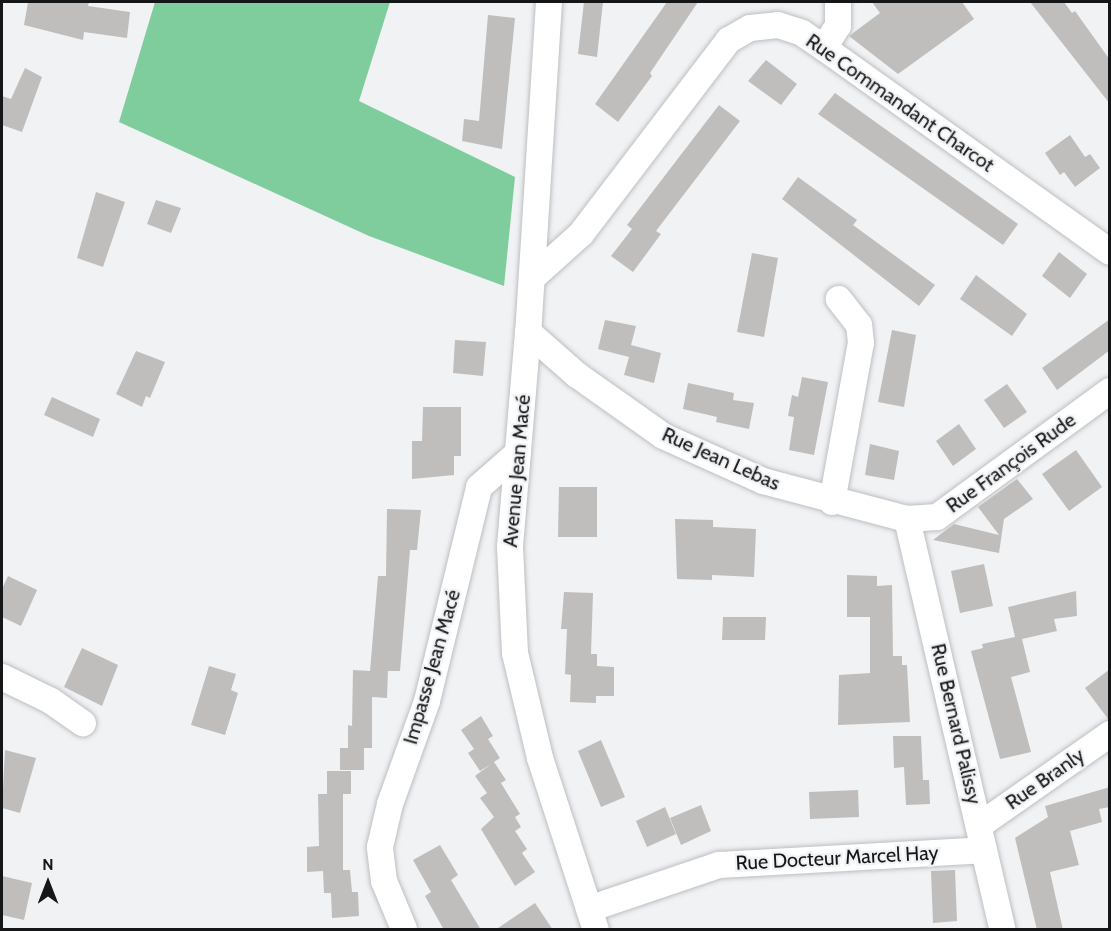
<!DOCTYPE html>
<html>
<head>
<meta charset="utf-8">
<style>
	body { margin:0 }
	#map { position:relative; width:1111px; height:931px; overflow:hidden; background:#f0f2f4; font-family:Cabin,sans-serif }
	div>[style] { position:absolute }
	[style*='--x'] { left:calc(var(--x)*1px); top:calc(var(--y)*1px); width:calc(var(--w)*1px); rotate:calc(var(--a)*1deg) }
	.forest>* { inset:0; background:#7fcd9c }
	.building>* { inset:0; background:#c0bebc }
	.roads { filter:drop-shadow(0 0 2px #bdbfc1) drop-shadow(0 0 2px #bdbfc1) }
	.minor>* { height:26px; margin:-13px; padding:0 13px; transform-origin:13px; border-radius:13px; background:#fff }
	span { translate:-50% -50%; white-space:nowrap; text-align:center; line-height:1.15; -webkit-text-stroke:4.5px #f0f2f4; paint-order:stroke }
	.street-label { font-size:20px; color:#151617 }
	.frame { position:absolute; inset:0; border:3px solid #151617; pointer-events:none }
	.north { position:absolute; left:18px; top:853px; width:60px; height:60px; -webkit-text-stroke:4px #f0f2f4; paint-order:stroke; rotate:0deg; font-size:16px; font-weight:700; line-height:24px; text-align:center; color:#151617 }
	.north::after { content:''; display:block; margin:auto; width:21px; height:27px; background:#151617; clip-path:polygon(50% 0,100% 100%,50% 72%,0 100%) }
</style>
</head>
<body>
<div id="map">
	<div class="forest">
		<div style="clip-path:polygon(155px 2px,390px 2px,359px 101px,515px 177px,504px 286px,369px 236px,119px 122px)"></div>
	</div>
	<div class="building">
		<div style="clip-path:polygon(28px 2px,89px 2px,88px 6px,130px 12px,127px 38px,84px 32px,83px 40px,24px 25px)"></div>
		<div style="clip-path:polygon(584px 2px,603px 2px,597px 57px,578px 54px)"></div>
		<div style="clip-path:polygon(667px 2px,698px 2px,650px 73px,652px 76px,618px 122px,595px 104px)"></div>
		<div style="clip-path:polygon(872px 2px,962px 2px,974px 19px,898px 74px,849px 36px,880px 13px)"></div>
		<div style="clip-path:polygon(1030px 2px,1064px 2px,1072px 13px,1075px 11px,1110px 60px,1110px 104px)"></div>
		<div style="clip-path:polygon(488px 15px,515px 18px,502px 149px,462px 141px,464px 119px,479px 121px)"></div>
		<div style="clip-path:polygon(766px 60px,797px 84px,781px 105px,748px 81px)"></div>
		<div style="clip-path:polygon(25px 68px,42px 77px,22px 132px,2px 125px,2px 96px,11px 99px)"></div>
		<div style="clip-path:polygon(835px 93px,1018px 224px,1003px 245px,818px 114px)"></div>
		<div style="clip-path:polygon(719px 105px,740px 121px,656px 231px,661px 234px,633px 272px,611px 256px,632px 229px,627px 225px)"></div>
		<div style="clip-path:polygon(1070px 135px,1085px 157px,1090px 154px,1100px 168px,1075px 187px,1064px 172px,1060px 175px,1045px 153px)"></div>
		<div style="clip-path:polygon(798px 177px,857px 220px,853px 225px,935px 285px,919px 306px,782px 199px)"></div>
		<div style="clip-path:polygon(96px 192px,125px 202px,103px 267px,77px 258px)"></div>
		<div style="clip-path:polygon(156px 200px,181px 208px,171px 233px,147px 224px)"></div>
		<div style="clip-path:polygon(1059px 252px,1087px 274px,1070px 298px,1042px 276px)"></div>
		<div style="clip-path:polygon(752px 253px,778px 258px,764px 337px,737px 332px)"></div>
		<div style="clip-path:polygon(976px 275px,1027px 314px,1012px 336px,960px 299px)"></div>
		<div style="clip-path:polygon(1110px 319px,1110px 350px,1057px 390px,1042px 368px)"></div>
		<div style="clip-path:polygon(605px 320px,636px 326px,631px 345px,661px 353px,654px 383px,624px 375px,629px 357px,598px 349px)"></div>
		<div style="clip-path:polygon(892px 330px,916px 335px,904px 407px,878px 402px)"></div>
		<div style="clip-path:polygon(455px 340px,486px 342px,483px 376px,453px 373px)"></div>
		<div style="clip-path:polygon(136px 351px,165px 362px,150px 398px,146px 396px,142px 407px,116px 394px)"></div>
		<div style="clip-path:polygon(802px 377px,828px 382px,814px 455px,789px 450px,794px 417px,788px 416px,792px 395px,798px 397px)"></div>
		<div style="clip-path:polygon(688px 383px,734px 393px,733px 400px,754px 403px,749px 429px,716px 422px,717px 417px,683px 409px)"></div>
		<div style="clip-path:polygon(1007px 384px,1027px 412px,1004px 428px,984px 400px)"></div>
		<div style="clip-path:polygon(52px 397px,100px 419px,93px 437px,44px 415px)"></div>
		<div style="clip-path:polygon(423px 407px,461px 407px,461px 456px,454px 456px,454px 475px,412px 479px,412px 441px,422px 441px)"></div>
		<div style="clip-path:polygon(959px 424px,976px 449px,953px 466px,936px 441px)"></div>
		<div style="clip-path:polygon(870px 444px,899px 451px,894px 480px,865px 475px)"></div>
		<div style="clip-path:polygon(1076px 450px,1102px 487px,1069px 511px,1042px 474px)"></div>
		<div style="clip-path:polygon(1017px 479px,1033px 499px,1004px 519px,999px 553px,933px 540px,954px 524px,999px 535px,978px 507px)"></div>
		<div style="clip-path:polygon(559px 487px,597px 487px,597px 537px,558px 537px)"></div>
		<div style="clip-path:polygon(387px 509px,421px 510px,417px 550px,410px 550px,400px 671px,388px 671px,387px 698px,372px 697px,372px 748px,364px 748px,364px 770px,340px 770px,340px 748px,348px 748px,348px 725px,352px 726px,353px 670px,370px 671px,378px 576px,386px 576px)"></div>
		<div style="clip-path:polygon(675px 519px,713px 520px,713px 527px,756px 529px,754px 577px,712px 575px,712px 580px,677px 579px)"></div>
		<div style="clip-path:polygon(984px 564px,993px 606px,960px 613px,951px 571px)"></div>
		<div style="clip-path:polygon(847px 575px,877px 576px,877px 586px,892px 585px,893px 656px,902px 656px,902px 665px,907px 665px,910px 722px,838px 725px,839px 675px,870px 673px,870px 617px,847px 617px)"></div>
		<div style="clip-path:polygon(8px 576px,37px 590px,21px 626px,2px 617px,2px 589px)"></div>
		<div style="clip-path:polygon(1076px 591px,1077px 616px,1054px 619px,1057px 631px,1022px 639px,1030px 672px,1011px 677px,1031px 752px,1000px 759px,971px 651px,983px 648px,982px 644px,1015px 637px,1008px 607px)"></div>
		<div style="clip-path:polygon(564px 592px,593px 593px,591px 654px,597px 654px,597px 666px,614px 667px,614px 696px,596px 696px,596px 703px,570px 702px,571px 675px,565px 674px,567px 629px,561px 629px)"></div>
		<div style="clip-path:polygon(723px 617px,766px 617px,765px 640px,722px 640px)"></div>
		<div style="clip-path:polygon(82px 648px,118px 665px,102px 706px,64px 687px)"></div>
		<div style="clip-path:polygon(209px 666px,236px 674px,231px 690px,238px 693px,225px 735px,191px 725px)"></div>
		<div style="clip-path:polygon(1110px 669px,1110px 719px,1108px 719px,1085px 688px)"></div>
		<div style="clip-path:polygon(481px 716px,493px 736px,488px 739px,500px 758px,494px 762px,506px 780px,501px 783px,520px 814px,515px 817px,521px 827px,515px 831px,527px 849px,522px 853px,535px 872px,515px 886px,481px 829px,494px 817px,480px 798px,487px 793px,475px 776px,491px 764px,480px 771px,468px 753px,474px 749px,461px 730px)"></div>
		<div style="clip-path:polygon(893px 736px,921px 736px,923px 780px,929px 780px,930px 804px,906px 805px,904px 767px,894px 768px)"></div>
		<div style="clip-path:polygon(601px 740px,625px 797px,601px 807px,578px 751px)"></div>
		<div style="clip-path:polygon(5px 750px,36px 758px,20px 813px,2px 808px)"></div>
		<div style="clip-path:polygon(327px 771px,351px 771px,351px 794px,343px 794px,343px 870px,350px 870px,352px 892px,358px 892px,359px 916px,332px 918px,331px 893px,324px 893px,323px 871px,307px 872px,307px 847px,319px 846px,318px 794px,327px 794px)"></div>
		<div style="clip-path:polygon(1110px 787px,1110px 807px,1099px 809px,1102px 822px,1070px 831px,1079px 865px,1050px 872px,1063px 930px,1037px 930px,1015px 838px,1048px 817px,1045px 806px)"></div>
		<div style="clip-path:polygon(858px 790px,859px 817px,810px 819px,809px 792px)"></div>
		<div style="clip-path:polygon(701px 805px,711px 831px,681px 845px,670px 818px)"></div>
		<div style="clip-path:polygon(665px 807px,676px 834px,647px 847px,636px 821px)"></div>
		<div style="clip-path:polygon(440px 845px,458px 875px,451px 880px,481px 930px,444px 930px,425px 896px,431px 892px,413px 860px)"></div>
		<div style="clip-path:polygon(955px 870px,957px 921px,933px 923px,931px 871px)"></div>
		<div style="clip-path:polygon(2px 876px,32px 883px,24px 920px,2px 915px)"></div>
		<div style="clip-path:polygon(535px 903px,553px 930px,495px 930px)"></div>
	</div>
	<div class="roads">
		<div class="minor">
			<div style="--x:549;--y:2;--w:331;--a:93.6"></div>
			<div style="--x:528;--y:332;--w:216;--a:94.8"></div>
			<div style="--x:510;--y:547;--w:106;--a:87.3"></div>
			<div style="--x:515;--y:653;--w:108;--a:76.6"></div>
			<div style="--x:540;--y:758;--w:181;--a:72"></div>
			<div style="--x:824;--y:48;--w:26;--a:-58"></div>
			<div style="--x:838;--y:26;--w:24;--a:-90"></div>
			<div style="--x:532;--y:278;--w:66;--a:-41.9"></div>
			<div style="--x:581;--y:234;--w:244;--a:-52.7"></div>
			<div style="--x:729;--y:40;--w:24;--a:-30"></div>
			<div style="--x:750;--y:28;--w:28;--a:-6"></div>
			<div style="--x:778;--y:25;--w:25;--a:18"></div>
			<div style="--x:802;--y:33;--w:27;--a:34"></div>
			<div style="--x:824;--y:48;--w:351;--a:35.5"></div>
			<div style="--x:528;--y:332;--w:65;--a:41.3"></div>
			<div style="--x:577;--y:375;--w:105;--a:35.3"></div>
			<div style="--x:663;--y:436;--w:110;--a:24.2"></div>
			<div style="--x:763;--y:481;--w:149;--a:14.8"></div>
			<div style="--x:907;--y:519;--w:30;--a:-4"></div>
			<div style="--x:937;--y:517;--w:214;--a:-36.1"></div>
			<div style="--x:832;--y:502;--w:162;--a:-79.7"></div>
			<div style="--x:861;--y:343;--w:18;--a:-96"></div>
			<div style="--x:859;--y:325;--w:33;--a:-128"></div>
			<div style="--x:907;--y:519;--w:422;--a:76.9"></div>
			<div style="--x:2;--y:677;--w:55;--a:26.1"></div>
			<div style="--x:51;--y:701;--w:39;--a:35"></div>
			<div style="--x:980;--y:825;--w:159;--a:-35"></div>
			<div style="--x:589;--y:909;--w:137;--a:-18.7"></div>
			<div style="--x:719;--y:865;--w:265;--a:-3.2"></div>
			<div style="--x:404;--y:929;--w:52;--a:-112.6"></div>
			<div style="--x:384;--y:881;--w:34;--a:-97"></div>
			<div style="--x:380;--y:847;--w:44;--a:-76.9"></div>
			<div style="--x:390;--y:804;--w:109;--a:-70.2"></div>
			<div style="--x:427;--y:701;--w:220;--a:-76.3"></div>
			<div style="--x:479;--y:487;--w:52;--a:-41.1"></div>
		</div>
	</div>
	<div class="street-label">
		<span style="left:900px;top:103px;rotate:35deg">Rue Commandant Charcot</span>
		<span style="left:721px;top:459px;rotate:24deg">Rue Jean Lebas</span>
		<span style="left:1011px;top:463px;rotate:-36deg">Rue François Rude</span>
		<span style="left:517px;top:471px;rotate:-85deg">Avenue Jean Macé</span>
		<span style="left:432px;top:667px;rotate:-74deg">Impasse Jean Macé</span>
		<span style="left:956px;top:724px;rotate:77deg">Rue Bernard Palissy</span>
		<span style="left:1045px;top:779px;rotate:-35deg">Rue Branly</span>
		<span style="left:837px;top:858px;rotate:-3deg">Rue Docteur Marcel Hay</span>
	</div>
	<div class="frame"></div>
	<div class="north">N</div>
</div>
</body>
</html>
